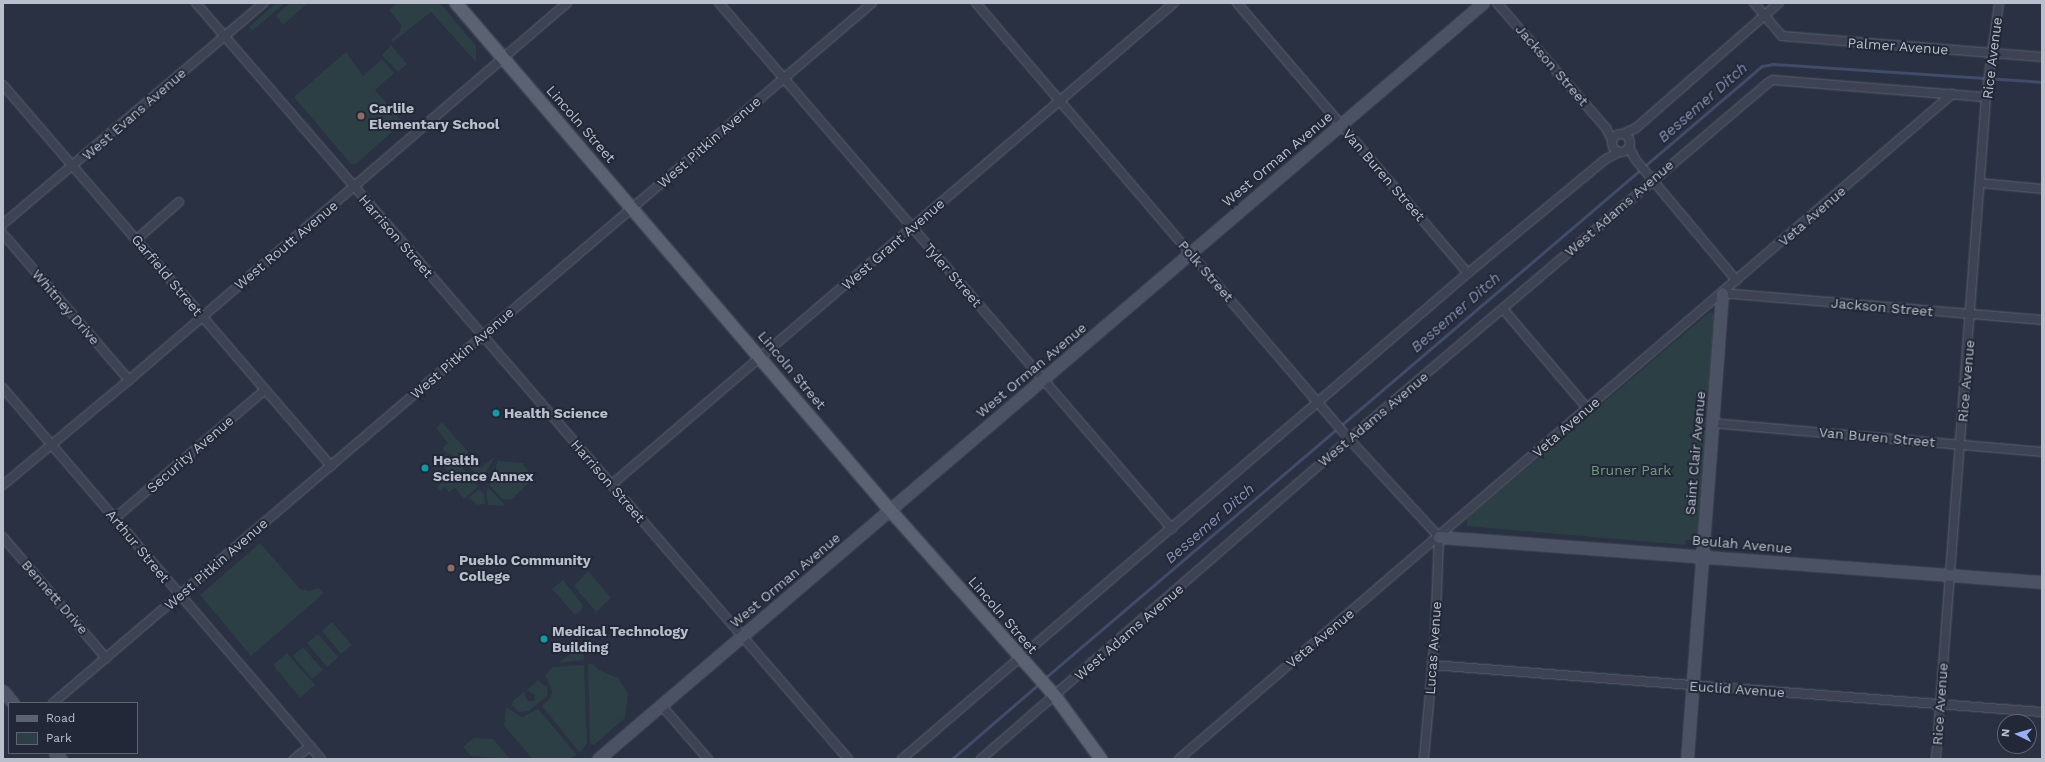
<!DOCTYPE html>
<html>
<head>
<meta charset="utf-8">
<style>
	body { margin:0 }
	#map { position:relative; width:2045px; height:762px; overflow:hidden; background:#293142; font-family:"Work Sans",sans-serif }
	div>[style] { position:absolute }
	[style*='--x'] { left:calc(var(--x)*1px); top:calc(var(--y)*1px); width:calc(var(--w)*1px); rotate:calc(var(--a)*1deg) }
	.green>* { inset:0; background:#2c3f44 }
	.stream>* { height:2.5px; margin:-1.25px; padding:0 1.25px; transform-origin:1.25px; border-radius:1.25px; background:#404c6a }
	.roads { filter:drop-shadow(0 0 1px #5b616f) drop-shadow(0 0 1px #5b616f) }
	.street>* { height:8px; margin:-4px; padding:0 4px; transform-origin:4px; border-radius:4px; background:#3d4352 }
	.street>.ring { margin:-4px; padding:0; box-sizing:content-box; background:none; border:8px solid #3d4352; border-radius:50% }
	.secondary>* { height:11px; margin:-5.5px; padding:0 5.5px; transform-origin:5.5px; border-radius:5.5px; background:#4b5264 }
	.primary>* { height:12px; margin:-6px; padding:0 6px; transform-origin:6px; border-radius:6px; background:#5b6272 }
	.dots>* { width:11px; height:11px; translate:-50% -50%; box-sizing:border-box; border:2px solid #222837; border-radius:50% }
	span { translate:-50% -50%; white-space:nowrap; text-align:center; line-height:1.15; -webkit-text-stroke:4px #222837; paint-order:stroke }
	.street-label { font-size:14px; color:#babfcc }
	.poi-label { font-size:14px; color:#babfcc; font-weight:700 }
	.left { translate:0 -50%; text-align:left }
	.park-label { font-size:14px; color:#739b81 }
	.water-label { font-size:15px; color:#8491b1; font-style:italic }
	.frame { position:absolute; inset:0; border:4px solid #babfcc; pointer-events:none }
	.legend { position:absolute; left:8px; top:702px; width:130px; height:52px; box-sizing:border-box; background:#222837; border:1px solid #5f6473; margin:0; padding:5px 7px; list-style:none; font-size:12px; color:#babfcc }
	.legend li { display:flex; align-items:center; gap:8px; height:20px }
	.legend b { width:20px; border:1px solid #5f6473 }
	.north { position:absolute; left:1997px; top:714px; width:40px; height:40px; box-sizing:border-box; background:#222837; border:1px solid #5f6473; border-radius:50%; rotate:275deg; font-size:11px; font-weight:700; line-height:16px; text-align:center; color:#babfcc }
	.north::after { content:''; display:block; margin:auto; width:14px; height:18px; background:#98b0f3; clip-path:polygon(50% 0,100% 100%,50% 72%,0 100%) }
</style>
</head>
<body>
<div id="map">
	<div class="green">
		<div style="clip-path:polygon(276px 3px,285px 3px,252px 31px,249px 27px)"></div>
		<div style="clip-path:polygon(290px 3px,308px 3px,283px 25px,276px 15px)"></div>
		<div style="clip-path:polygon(397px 3px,440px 3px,476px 46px,476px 62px,431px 12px,393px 42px,391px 40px,400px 31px,401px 25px,389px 10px)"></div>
		<div style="clip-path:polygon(391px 45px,407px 64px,398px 72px,382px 55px)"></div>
		<div style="clip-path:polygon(346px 52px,363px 76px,382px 59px,394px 73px,375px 90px,403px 122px,356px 164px,351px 164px,294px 97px)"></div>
		<div style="clip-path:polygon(1711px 311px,1714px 315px,1697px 540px,1686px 540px,1685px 545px,1467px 526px,1467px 519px)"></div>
		<div style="clip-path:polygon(442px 422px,481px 467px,495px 457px,482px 478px,460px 459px,444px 451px,443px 448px,448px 443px,436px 428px)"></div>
		<div style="clip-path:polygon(445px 454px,457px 461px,478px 487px,464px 499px,455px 488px,449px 492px,445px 487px,440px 491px,437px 487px,451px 475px,438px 460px)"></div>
		<div style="clip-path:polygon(498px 461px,522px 463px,534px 478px,511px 500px,502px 499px,489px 485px)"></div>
		<div style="clip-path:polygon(488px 487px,505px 505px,504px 506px,488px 505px,486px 493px)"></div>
		<div style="clip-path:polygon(479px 489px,484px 494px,485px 504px,476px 505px,469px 497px)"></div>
		<div style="clip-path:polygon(260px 543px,300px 589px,309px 591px,318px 588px,324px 593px,251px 656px,200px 595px)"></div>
		<div style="clip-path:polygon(588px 571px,611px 598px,596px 612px,574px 586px)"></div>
		<div style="clip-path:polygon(563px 580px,582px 604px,582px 610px,575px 615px,552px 589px)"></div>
		<div style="clip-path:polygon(332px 622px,352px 645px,341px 654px,322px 631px)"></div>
		<div style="clip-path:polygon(318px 634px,338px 657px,327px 667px,307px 643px)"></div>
		<div style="clip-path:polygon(303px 647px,323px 670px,312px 679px,293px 656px)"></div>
		<div style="clip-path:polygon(580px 647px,583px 651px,584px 660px,558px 663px)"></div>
		<div style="clip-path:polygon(287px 653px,315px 685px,300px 698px,273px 665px)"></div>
		<div style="clip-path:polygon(588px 664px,593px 664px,599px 670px,618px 678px,628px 693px,625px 718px,594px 745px,590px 743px)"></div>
		<div style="clip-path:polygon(584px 665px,587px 743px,580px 753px,542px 706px,551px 697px,552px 691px,545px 675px,553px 667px)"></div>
		<div style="clip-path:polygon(538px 680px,547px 687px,547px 696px,529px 711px,519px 712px,512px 705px,513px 701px,524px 692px,528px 701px,534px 701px,535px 695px,527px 690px)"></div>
		<div style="clip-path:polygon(506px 707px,522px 717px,538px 709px,577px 755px,568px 759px,532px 758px,504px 726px)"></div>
		<div style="clip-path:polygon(474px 738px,493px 739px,510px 759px,471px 756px,463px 747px)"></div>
	</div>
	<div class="stream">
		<div style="--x:1044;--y:679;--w:944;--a:-40.49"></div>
		<div style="--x:1762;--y:66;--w:11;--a:-10"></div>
		<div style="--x:1773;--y:64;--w:270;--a:3.8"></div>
		<div style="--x:952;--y:759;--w:115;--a:-40.8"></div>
	</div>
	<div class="roads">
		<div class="street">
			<div style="--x:196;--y:3;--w:998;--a:49.22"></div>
			<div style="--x:719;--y:3;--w:694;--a:49.26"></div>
			<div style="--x:976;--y:3;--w:574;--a:49.45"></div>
			<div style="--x:1349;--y:439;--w:133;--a:47.4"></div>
			<div style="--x:1439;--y:537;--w:100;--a:92.3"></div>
			<div style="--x:1435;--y:637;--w:122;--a:95.2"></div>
			<div style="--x:1237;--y:3;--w:355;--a:49.5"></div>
			<div style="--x:1497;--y:3;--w:166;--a:48.9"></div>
			<div style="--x:1606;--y:128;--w:13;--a:63"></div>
			<div style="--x:1754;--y:3;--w:43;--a:49.7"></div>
			<div style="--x:1782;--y:36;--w:261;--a:4.6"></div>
			<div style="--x:3;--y:85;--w:503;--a:49.28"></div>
			<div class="ring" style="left:1612px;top:134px;width:10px;height:10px"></div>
			<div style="--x:1623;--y:134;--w:14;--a:-25"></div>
			<div style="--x:1636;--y:128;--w:190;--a:-41.2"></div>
			<div style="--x:1629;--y:147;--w:13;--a:63"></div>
			<div style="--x:1635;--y:159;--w:158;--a:50.1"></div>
			<div style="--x:1980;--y:183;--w:62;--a:5.5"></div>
			<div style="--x:3;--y:224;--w:342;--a:-40.3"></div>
			<div style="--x:3;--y:234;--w:193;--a:49.2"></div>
			<div style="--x:137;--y:239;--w:56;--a:-41.4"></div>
			<div style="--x:1722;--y:293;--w:321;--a:4.8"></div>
			<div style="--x:1503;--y:309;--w:130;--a:49.7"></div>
			<div style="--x:3;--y:388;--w:489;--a:49.4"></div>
			<div style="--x:1712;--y:423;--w:331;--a:5"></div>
			<div style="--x:3;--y:485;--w:164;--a:-39.8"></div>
			<div style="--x:129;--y:380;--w:578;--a:-40.72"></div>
			<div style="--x:611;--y:485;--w:741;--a:-40.57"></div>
			<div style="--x:115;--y:518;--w:197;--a:-40.5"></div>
			<div style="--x:3;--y:537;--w:159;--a:49.6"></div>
			<div style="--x:1432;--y:665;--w:612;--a:4.41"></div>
			<div style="--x:53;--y:703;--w:1077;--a:-40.52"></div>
			<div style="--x:661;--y:705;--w:72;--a:49"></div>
			<div style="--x:294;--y:759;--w:21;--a:-39"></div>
			<div style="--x:902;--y:759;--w:746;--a:-40.65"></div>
			<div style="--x:1468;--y:273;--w:179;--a:-39.6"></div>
			<div style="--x:1606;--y:159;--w:15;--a:-28"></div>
			<div style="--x:981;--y:759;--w:488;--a:-41"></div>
			<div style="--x:1349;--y:439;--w:550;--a:-40.35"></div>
			<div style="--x:1768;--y:83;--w:6;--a:-31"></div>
			<div style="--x:1773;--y:80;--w:214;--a:4.6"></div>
			<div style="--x:1179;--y:759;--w:1020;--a:-40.7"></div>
			<div style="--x:1936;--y:759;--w:664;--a:-85.68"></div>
			<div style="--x:1986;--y:97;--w:95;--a:-82.1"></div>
		</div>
		<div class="secondary">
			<div style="--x:1439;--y:537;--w:605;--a:4.27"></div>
			<div style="--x:3;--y:691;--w:16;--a:50"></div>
			<div style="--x:55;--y:753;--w:8;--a:45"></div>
			<div style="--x:598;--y:759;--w:1164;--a:-40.51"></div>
			<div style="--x:1687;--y:759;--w:467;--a:-85.7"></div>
		</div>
		<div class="primary">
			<div style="--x:456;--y:3;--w:667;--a:49.44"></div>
			<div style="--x:890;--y:510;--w:249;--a:48.4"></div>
			<div style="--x:1055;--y:696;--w:78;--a:53.9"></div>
		</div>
	</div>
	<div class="dots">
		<div style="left:361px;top:116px;background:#8d6e63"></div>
		<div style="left:496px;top:413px;background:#0f9aa8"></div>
		<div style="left:425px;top:468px;background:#0f9aa8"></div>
		<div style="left:451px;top:568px;background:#8d6e63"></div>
		<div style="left:544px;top:639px;background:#0f9aa8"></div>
	</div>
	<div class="street-label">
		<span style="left:1898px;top:46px;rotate:4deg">Palmer Avenue</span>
		<span style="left:1992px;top:58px;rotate:-83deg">Rice Avenue</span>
		<span style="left:1552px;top:65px;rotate:49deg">Jackson Street</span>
		<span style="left:134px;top:114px;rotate:-41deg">West Evans Avenue</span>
		<span style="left:581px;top:124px;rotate:49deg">Lincoln Street</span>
		<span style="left:709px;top:142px;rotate:-41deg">West Pitkin Avenue</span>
		<span style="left:1277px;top:159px;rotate:-40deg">West Orman Avenue</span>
		<span style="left:1384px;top:175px;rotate:49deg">Van Buren Street</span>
		<span style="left:1619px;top:208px;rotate:-41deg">West Adams Avenue</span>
		<span style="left:1812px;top:216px;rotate:-41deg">Veta Avenue</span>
		<span style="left:396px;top:236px;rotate:49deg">Harrison Street</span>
		<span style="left:893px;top:244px;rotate:-41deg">West Grant Avenue</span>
		<span style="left:286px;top:245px;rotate:-40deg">West Routt Avenue</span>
		<span style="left:1206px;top:271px;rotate:49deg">Polk Street</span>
		<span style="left:167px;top:275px;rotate:50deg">Garfield Street</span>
		<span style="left:953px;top:275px;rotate:49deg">Tyler Street</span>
		<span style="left:66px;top:307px;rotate:49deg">Whitney Drive</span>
		<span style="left:1882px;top:307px;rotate:5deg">Jackson Street</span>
		<span style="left:462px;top:353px;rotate:-41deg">West Pitkin Avenue</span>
		<span style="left:792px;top:370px;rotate:50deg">Lincoln Street</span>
		<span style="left:1031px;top:370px;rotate:-40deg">West Orman Avenue</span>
		<span style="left:1966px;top:381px;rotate:-85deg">Rice Avenue</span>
		<span style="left:1373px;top:419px;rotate:-40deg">West Adams Avenue</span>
		<span style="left:1566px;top:427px;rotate:-41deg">Veta Avenue</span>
		<span style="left:1877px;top:437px;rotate:5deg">Van Buren Street</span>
		<span style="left:1695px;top:453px;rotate:-85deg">Saint Clair Avenue</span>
		<span style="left:190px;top:454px;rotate:-41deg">Security Avenue</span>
		<span style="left:608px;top:481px;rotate:49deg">Harrison Street</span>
		<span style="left:1742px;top:544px;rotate:5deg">Beulah Avenue</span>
		<span style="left:138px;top:546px;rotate:50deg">Arthur Street</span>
		<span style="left:216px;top:564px;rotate:-41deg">West Pitkin Avenue</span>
		<span style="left:785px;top:580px;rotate:-40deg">West Orman Avenue</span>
		<span style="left:55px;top:597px;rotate:49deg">Bennett Drive</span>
		<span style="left:1003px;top:615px;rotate:49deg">Lincoln Street</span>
		<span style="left:1129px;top:632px;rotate:-41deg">West Adams Avenue</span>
		<span style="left:1320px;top:638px;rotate:-40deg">Veta Avenue</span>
		<span style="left:1433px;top:648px;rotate:-86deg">Lucas Avenue</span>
		<span style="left:1737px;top:689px;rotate:4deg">Euclid Avenue</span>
		<span style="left:1940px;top:704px;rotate:-86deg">Rice Avenue</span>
	</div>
	<div class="poi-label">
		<span class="left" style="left:369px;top:116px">Carlile<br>Elementary School</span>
		<span class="left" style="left:504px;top:413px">Health Science</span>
		<span class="left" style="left:433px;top:468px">Health<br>Science Annex</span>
		<span class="left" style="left:459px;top:568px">Pueblo Community<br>College</span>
		<span class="left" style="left:552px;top:639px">Medical Technology<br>Building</span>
	</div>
	<div class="park-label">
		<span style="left:1631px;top:470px">Bruner Park</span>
	</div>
	<div class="water-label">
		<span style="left:1703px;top:103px;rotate:-41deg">Bessemer Ditch</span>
		<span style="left:1456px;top:313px;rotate:-41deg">Bessemer Ditch</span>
		<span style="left:1210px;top:524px;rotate:-41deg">Bessemer Ditch</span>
	</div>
	<div class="frame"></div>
	<ul class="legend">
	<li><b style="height:5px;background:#5b6272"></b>Road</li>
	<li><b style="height:11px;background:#2c3f44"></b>Park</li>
	</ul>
	<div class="north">N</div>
</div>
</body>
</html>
